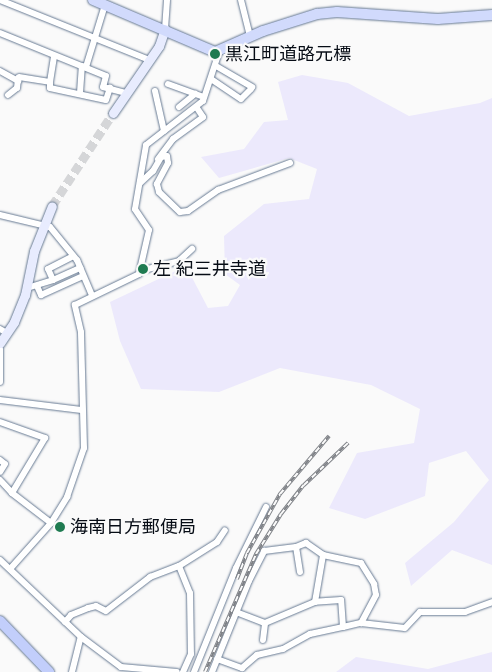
<!DOCTYPE html>
<html>
<head>
<meta charset="utf-8">
<style>
	body { margin:0 }
	#map { position:relative; width:492px; height:672px; overflow:hidden; background:#fafafa; font-family:"Fira Sans","Noto Sans JP",sans-serif }
	div>[style] { position:absolute }
	[style*='--x'] { left:calc(var(--x)*1px); top:calc(var(--y)*1px); width:calc(var(--w)*1px); rotate:calc(var(--a)*1deg) }
	.green>* { inset:0; background:#ece9fc }
	.secondary-tunnel>* { height:9px; margin-top:-4.5px; transform-origin:0; background:repeating-linear-gradient(90deg,#d5d6d8 0 9px,transparent 0 13.5px) }
	.roads { filter:drop-shadow(0 0 1px #677a93) drop-shadow(0 0 1px #677a93) }
	.minor>* { height:6px; margin:-3px; padding:0 3px; transform-origin:3px; border-radius:3px; background:#fff }
	.secondary>* { height:9px; margin:-4.5px; padding:0 4.5px; transform-origin:4.5px; border-radius:4.5px; background:#e8ecfe }
	.primary>* { height:10px; margin:-5px; padding:0 5px; transform-origin:5px; border-radius:5px; background:#d1dafc }
	.trunk>* { height:10px; margin:-5px; padding:0 5px; transform-origin:5px; border-radius:5px; background:#c2cefb }
	.rail>* { height:4px; margin-top:-2px; transform-origin:0; background:repeating-linear-gradient(90deg,#fafafa 0 5.5px,#7f8287 0 11px); box-sizing:border-box; border-block:1px solid #7f8287 }
	.dots>* { width:14px; height:14px; translate:-50% -50%; box-sizing:border-box; border:2px solid #fafafa; border-radius:50% }
	span { translate:-50% -50%; white-space:nowrap; text-align:center; line-height:1.15; -webkit-text-stroke:4.5px #fafafa; paint-order:stroke }
	.poi-label { font-size:18px; color:#060c15 }
	.left { translate:0 -50%; text-align:left }
</style>
</head>
<body>
<div id="map">
	<div class="green">
		<div style="clip-path:polygon(302px 75px,348px 83px,409px 116px,480px 103px,492px 98px,492px 565px,452px 550px,411px 586px,405px 563px,454px 522px,489px 480px,466px 451px,429px 463px,425px 496px,365px 519px,329px 508px,357px 453px,414px 443px,420px 409px,371px 385px,280px 368px,219px 392px,141px 389px,120px 341px,110px 302px,186px 266px,208px 308px,228px 306px,240px 285px,225px 274px,224px 236px,264px 204px,309px 199px,317px 169px,289px 158px,219px 178px,201px 157px,244px 149px,264px 122px,288px 120px,278px 82px)"></div>
		<div style="clip-path:polygon(492px 652px,492px 672px,336px 672px,356px 657px,428px 669px)"></div>
	</div>
	<div class="secondary-tunnel">
		<div style="--x:52;--y:206;--w:111;--a:-56.7"></div>
	</div>
	<div class="roads">
		<div class="minor">
			<div style="--x:0;--y:0;--w:161;--a:21.9"></div>
			<div style="--x:241;--y:0;--w:37;--a:76"></div>
			<div style="--x:165;--y:29;--w:29;--a:-86"></div>
			<div style="--x:0;--y:33;--w:114;--a:22.1"></div>
			<div style="--x:106;--y:76;--w:11;--a:105"></div>
			<div style="--x:103;--y:87;--w:24;--a:15"></div>
			<div style="--x:216;--y:66;--w:42;--a:30.3"></div>
			<div style="--x:86;--y:67;--w:65;--a:-73"></div>
			<div style="--x:0;--y:71;--w:21;--a:29"></div>
			<div style="--x:19;--y:77;--w:31;--a:9"></div>
			<div style="--x:50;--y:82;--w:6;--a:90"></div>
			<div style="--x:50;--y:88;--w:57;--a:12.1"></div>
			<div style="--x:106;--y:100;--w:13;--a:-72"></div>
			<div style="--x:211;--y:79;--w:36;--a:34"></div>
			<div style="--x:241;--y:99;--w:14;--a:-45"></div>
			<div style="--x:50;--y:82;--w:26;--a:-81"></div>
			<div style="--x:168;--y:84;--w:38;--a:20"></div>
			<div style="--x:155;--y:91;--w:41;--a:77.3"></div>
			<div style="--x:80;--y:93;--w:27;--a:-86"></div>
			<div style="--x:8;--y:95;--w:11;--a:-38"></div>
			<div style="--x:17;--y:88;--w:10;--a:-84"></div>
			<div style="--x:179;--y:107;--w:21;--a:-39"></div>
			<div style="--x:158;--y:159;--w:25;--a:-53"></div>
			<div style="--x:173;--y:139;--w:37;--a:-36"></div>
			<div style="--x:203;--y:117;--w:11;--a:-124"></div>
			<div style="--x:140;--y:183;--w:18;--a:-43"></div>
			<div style="--x:153;--y:171;--w:16;--a:-60"></div>
			<div style="--x:161;--y:157;--w:6;--a:-9"></div>
			<div style="--x:167;--y:156;--w:7;--a:82"></div>
			<div style="--x:168;--y:163;--w:24;--a:118"></div>
			<div style="--x:157;--y:184;--w:8;--a:76"></div>
			<div style="--x:159;--y:192;--w:29;--a:44"></div>
			<div style="--x:180;--y:212;--w:8;--a:-7"></div>
			<div style="--x:188;--y:211;--w:37;--a:-35"></div>
			<div style="--x:218;--y:190;--w:77;--a:-20.6"></div>
			<div style="--x:0;--y:215;--w:51;--a:13.5"></div>
			<div style="--x:50;--y:227;--w:43;--a:50.7"></div>
			<div style="--x:77;--y:260;--w:39;--a:67"></div>
			<div style="--x:140;--y:271;--w:40;--a:-14.4"></div>
			<div style="--x:179;--y:261;--w:18;--a:-43"></div>
			<div style="--x:53;--y:280;--w:30;--a:-24"></div>
			<div style="--x:37;--y:286;--w:10;--a:66"></div>
			<div style="--x:41;--y:295;--w:46;--a:-24.3"></div>
			<div style="--x:27;--y:288;--w:27;--a:-17"></div>
			<div style="--x:53;--y:280;--w:12;--a:-114"></div>
			<div style="--x:48;--y:269;--w:28;--a:-27"></div>
			<div style="--x:0;--y:329;--w:8;--a:30"></div>
			<div style="--x:0;--y:349;--w:33;--a:90"></div>
			<div style="--x:0;--y:400;--w:82;--a:7"></div>
			<div style="--x:0;--y:422;--w:48;--a:19.6"></div>
			<div style="--x:45;--y:438;--w:64;--a:121"></div>
			<div style="--x:0;--y:460;--w:6;--a:39"></div>
			<div style="--x:5;--y:464;--w:9;--a:122"></div>
			<div style="--x:0;--y:480;--w:18;--a:47"></div>
			<div style="--x:12;--y:493;--w:49;--a:37.6"></div>
			<div style="--x:0;--y:560;--w:112;--a:43.5"></div>
			<div style="--x:81;--y:637;--w:50;--a:36.9"></div>
			<div style="--x:121;--y:667;--w:56;--a:5.1"></div>
			<div style="--x:179;--y:566;--w:29;--a:68"></div>
			<div style="--x:190;--y:593;--w:61;--a:89.1"></div>
			<div style="--x:191;--y:654;--w:20;--a:114"></div>
			<div style="--x:10;--y:569;--w:62;--a:-48.3"></div>
			<div style="--x:51;--y:523;--w:31;--a:-58"></div>
			<div style="--x:67;--y:497;--w:52;--a:-70.9"></div>
			<div style="--x:84;--y:448;--w:116;--a:-91.5"></div>
			<div style="--x:81;--y:332;--w:28;--a:-103"></div>
			<div style="--x:75;--y:305;--w:71;--a:-25.8"></div>
			<div style="--x:139;--y:274;--w:45;--a:-77.2"></div>
			<div style="--x:149;--y:230;--w:25;--a:-124"></div>
			<div style="--x:135;--y:209;--w:65;--a:-80.2"></div>
			<div style="--x:146;--y:145;--w:72;--a:-37.7"></div>
			<div style="--x:203;--y:101;--w:52;--a:-71.9"></div>
			<div style="--x:300;--y:572;--w:25;--a:-99"></div>
			<div style="--x:296;--y:547;--w:11;--a:-22"></div>
			<div style="--x:306;--y:543;--w:21;--a:35"></div>
			<div style="--x:323;--y:555;--w:39;--a:12"></div>
			<div style="--x:361;--y:563;--w:25;--a:58"></div>
			<div style="--x:374;--y:584;--w:11;--a:80"></div>
			<div style="--x:376;--y:595;--w:32;--a:118"></div>
			<div style="--x:236;--y:612;--w:31;--a:21"></div>
			<div style="--x:265;--y:623;--w:54;--a:-22.8"></div>
			<div style="--x:315;--y:602;--w:48;--a:-80.3"></div>
			<div style="--x:65;--y:622;--w:9;--a:-49"></div>
			<div style="--x:71;--y:615;--w:18;--a:-22"></div>
			<div style="--x:88;--y:608;--w:8;--a:-14"></div>
			<div style="--x:96;--y:606;--w:11;--a:27"></div>
			<div style="--x:106;--y:611;--w:56;--a:-37.7"></div>
			<div style="--x:150;--y:577;--w:31;--a:-21"></div>
			<div style="--x:179;--y:566;--w:45;--a:-32.3"></div>
			<div style="--x:217;--y:542;--w:14;--a:-56"></div>
			<div style="--x:343;--y:627;--w:18;--a:-13"></div>
			<div style="--x:361;--y:623;--w:44;--a:6.5"></div>
			<div style="--x:405;--y:628;--w:22;--a:-47"></div>
			<div style="--x:420;--y:612;--w:45;--a:0"></div>
			<div style="--x:465;--y:612;--w:29;--a:-20"></div>
			<div style="--x:263;--y:640;--w:17;--a:-83"></div>
			<div style="--x:217;--y:659;--w:27;--a:20"></div>
			<div style="--x:242;--y:668;--w:20;--a:-41"></div>
			<div style="--x:257;--y:655;--w:27;--a:-13"></div>
			<div style="--x:283;--y:649;--w:31;--a:-29"></div>
			<div style="--x:310;--y:634;--w:34;--a:-12"></div>
			<div style="--x:343;--y:627;--w:27;--a:-94"></div>
			<div style="--x:341;--y:600;--w:26;--a:176"></div>
			<div style="--x:72;--y:672;--w:36;--a:-76"></div>
			<div style="--x:194;--y:672;--w:112;--a:-68"></div>
			<div style="--x:236;--y:568;--w:68;--a:-63.8"></div>
			<div style="--x:212;--y:672;--w:98;--a:-67.9"></div>
			<div style="--x:249;--y:581;--w:34;--a:-63"></div>
			<div style="--x:264;--y:551;--w:32;--a:-7"></div>
		</div>
		<div class="secondary">
			<div style="--x:113;--y:113;--w:81;--a:-55.5"></div>
			<div style="--x:159;--y:46;--w:18;--a:-71"></div>
			<div style="--x:0;--y:343;--w:25;--a:-56"></div>
			<div style="--x:14;--y:322;--w:29;--a:-68"></div>
			<div style="--x:25;--y:295;--w:45;--a:-78.4"></div>
			<div style="--x:34;--y:251;--w:48;--a:-68.2"></div>
		</div>
		<div class="primary">
			<div style="--x:93;--y:0;--w:133;--a:23.1"></div>
			<div style="--x:215;--y:52;--w:52;--a:-23.6"></div>
			<div style="--x:263;--y:31;--w:57;--a:-17.5"></div>
			<div style="--x:317;--y:14;--w:20;--a:-6"></div>
			<div style="--x:337;--y:12;--w:101;--a:4"></div>
			<div style="--x:438;--y:19;--w:54;--a:-4.2"></div>
		</div>
		<div class="trunk">
			<div style="--x:0;--y:621;--w:71;--a:46.1"></div>
		</div>
	</div>
	<div class="rail">
		<div style="--x:237;--y:579;--w:28;--a:-69"></div>
		<div style="--x:247;--y:553;--w:68;--a:-60.8"></div>
		<div style="--x:280;--y:494;--w:76;--a:-49.8"></div>
		<div style="--x:205;--y:672;--w:129;--a:-66.6"></div>
		<div style="--x:256;--y:554;--w:47;--a:-58"></div>
		<div style="--x:281;--y:514;--w:37;--a:-52"></div>
		<div style="--x:304;--y:485;--w:61;--a:-43.7"></div>
	</div>
	<div class="dots">
		<div style="left:215px;top:54px;background:#1f7b51"></div>
		<div style="left:143px;top:269px;background:#1f7b51"></div>
		<div style="left:60px;top:527px;background:#1f7b51"></div>
	</div>
	<div class="poi-label">
		<span class="left" style="left:225px;top:54px">黒江町道路元標</span>
		<span class="left" style="left:153px;top:269px">左 紀三井寺道</span>
		<span class="left" style="left:70px;top:527px">海南日方郵便局</span>
	</div>
</div>
</body>
</html>
